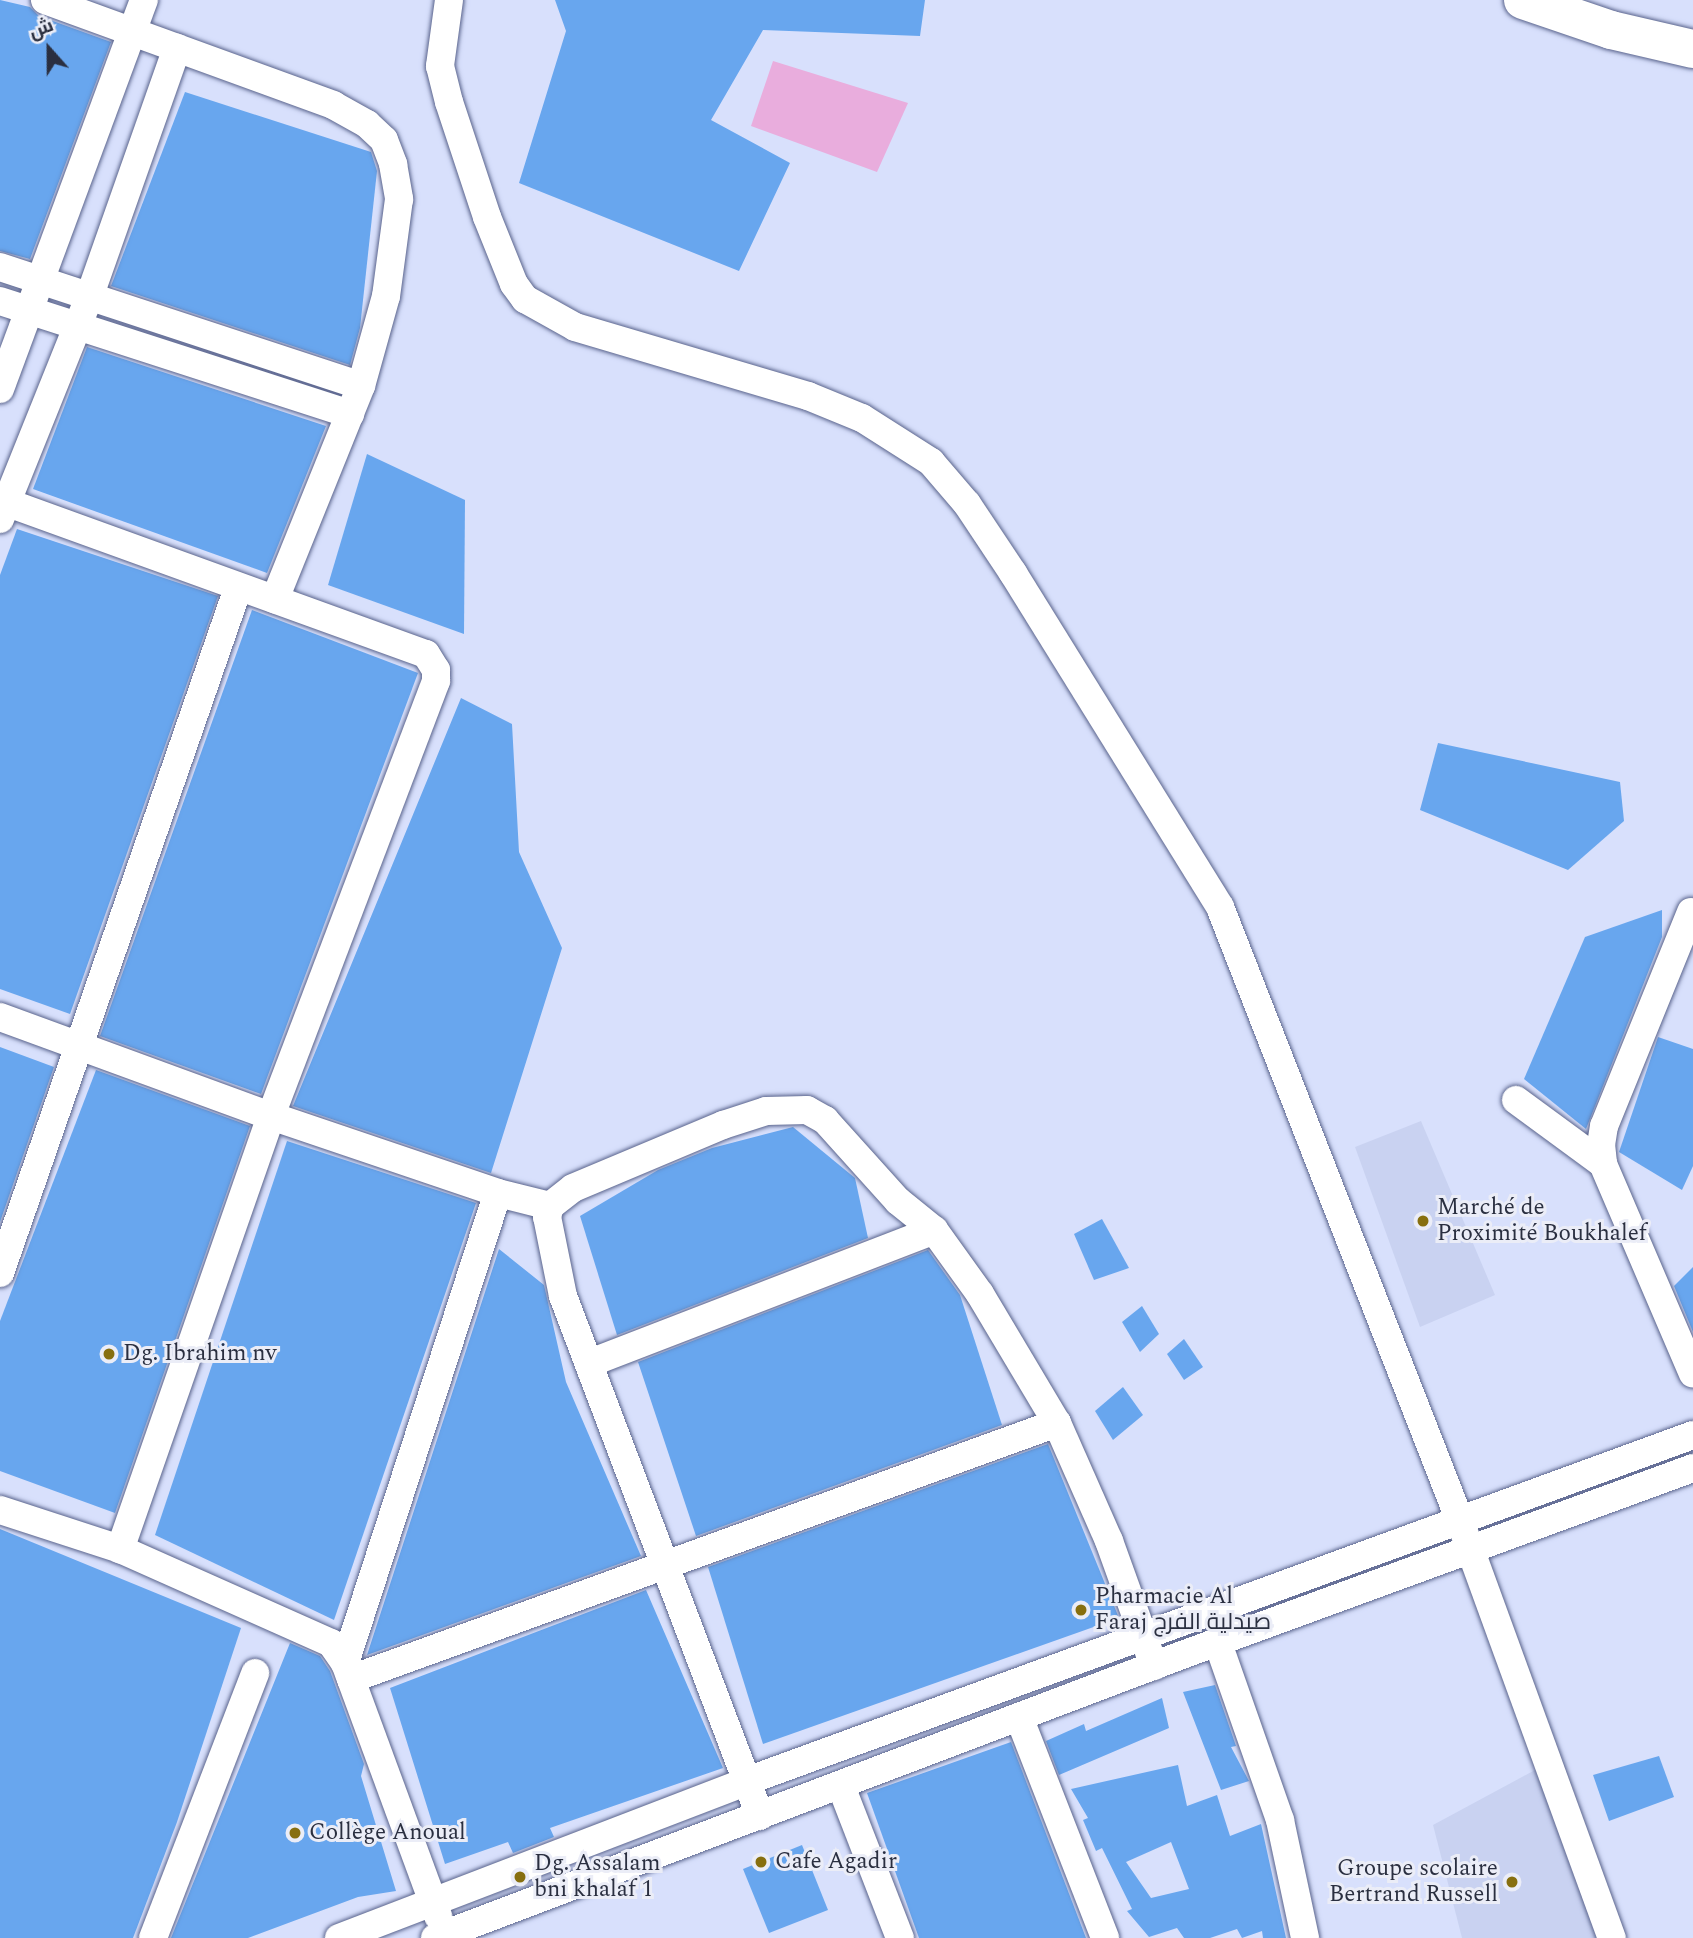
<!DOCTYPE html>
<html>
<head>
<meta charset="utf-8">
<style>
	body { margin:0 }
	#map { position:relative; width:1693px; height:1938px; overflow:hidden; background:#d8e0fc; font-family:Spectral,Cairo,serif }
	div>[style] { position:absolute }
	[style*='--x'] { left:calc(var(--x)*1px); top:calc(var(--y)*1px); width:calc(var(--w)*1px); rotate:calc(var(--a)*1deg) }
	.built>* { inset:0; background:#c9d2f1 }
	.green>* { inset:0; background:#e9addd }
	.building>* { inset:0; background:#68a6ee }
	.roads { filter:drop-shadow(0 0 2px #59638c) drop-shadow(0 0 2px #59638c) }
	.minor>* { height:28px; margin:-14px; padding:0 14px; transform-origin:14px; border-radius:14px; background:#fff }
	.highway>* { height:38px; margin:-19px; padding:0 19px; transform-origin:19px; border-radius:19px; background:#fff }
	.dots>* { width:19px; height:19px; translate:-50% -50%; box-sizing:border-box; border:4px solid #ebedf7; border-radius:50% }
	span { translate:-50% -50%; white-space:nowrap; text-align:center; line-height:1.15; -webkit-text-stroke:6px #ebedf7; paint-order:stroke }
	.poi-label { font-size:23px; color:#2a2f40 }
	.left { translate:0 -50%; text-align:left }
	.right { translate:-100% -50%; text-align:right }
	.north { position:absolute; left:14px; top:14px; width:70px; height:70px; -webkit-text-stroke:5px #ebedf7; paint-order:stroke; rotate:339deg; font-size:19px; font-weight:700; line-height:28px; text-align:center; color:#2a2f40 }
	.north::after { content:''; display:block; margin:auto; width:24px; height:32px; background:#2a2f40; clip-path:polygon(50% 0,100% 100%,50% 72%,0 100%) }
</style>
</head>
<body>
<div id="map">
	<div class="built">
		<div style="clip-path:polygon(1421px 1121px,1495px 1295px,1420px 1327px,1355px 1147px)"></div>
		<div style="clip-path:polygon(1535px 1770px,1599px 1938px,1462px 1938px,1433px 1825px)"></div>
	</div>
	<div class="green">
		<div style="clip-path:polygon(773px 61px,908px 103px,877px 172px,751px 126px)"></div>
	</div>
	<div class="building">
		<div style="clip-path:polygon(0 0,30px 7px,39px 16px,111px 42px,30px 259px,0 251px)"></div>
		<div style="clip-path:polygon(555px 0,925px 0,920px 36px,763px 30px,711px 120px,790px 163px,739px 271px,519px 183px,566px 31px)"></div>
		<div style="clip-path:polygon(185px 92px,371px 152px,377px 171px,360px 328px,350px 365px,111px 286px)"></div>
		<div style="clip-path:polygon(87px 347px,326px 426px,267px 573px,33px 489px)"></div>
		<div style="clip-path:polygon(367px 454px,465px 500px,464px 634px,328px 585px)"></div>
		<div style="clip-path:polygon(17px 529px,218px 596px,70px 1014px,0 989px,0 575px)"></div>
		<div style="clip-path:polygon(252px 610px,418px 673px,261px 1094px,100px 1036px)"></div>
		<div style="clip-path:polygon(461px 698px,512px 724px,519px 852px,562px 948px,491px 1173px,293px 1106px)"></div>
		<div style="clip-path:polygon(1438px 743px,1620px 782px,1624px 821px,1568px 870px,1420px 810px)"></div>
		<div style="clip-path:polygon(1662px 910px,1662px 937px,1586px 1129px,1524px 1079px,1585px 937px)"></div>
		<div style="clip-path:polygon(1658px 1037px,1693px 1049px,1693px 1166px,1682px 1190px,1619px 1152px)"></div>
		<div style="clip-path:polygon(0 1047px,54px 1067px,0 1222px)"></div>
		<div style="clip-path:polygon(96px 1070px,250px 1126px,115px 1513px,0 1471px,0 1321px)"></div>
		<div style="clip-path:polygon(793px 1127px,855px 1178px,868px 1238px,617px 1335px,580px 1216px,658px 1170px,712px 1148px)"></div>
		<div style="clip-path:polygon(287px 1141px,476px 1203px,334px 1620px,155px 1535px)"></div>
		<div style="clip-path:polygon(1102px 1219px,1129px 1268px,1094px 1280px,1074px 1234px)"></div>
		<div style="clip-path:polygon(499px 1249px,544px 1285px,566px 1382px,641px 1556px,367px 1655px)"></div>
		<div style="clip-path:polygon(928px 1250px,960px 1295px,1002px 1425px,696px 1536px,638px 1362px)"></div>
		<div style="clip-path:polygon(1693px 1267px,1693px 1332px,1674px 1286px)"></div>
		<div style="clip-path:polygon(1142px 1306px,1159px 1334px,1140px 1352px,1122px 1322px)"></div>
		<div style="clip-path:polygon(1184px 1339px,1203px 1367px,1184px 1380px,1167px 1354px)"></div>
		<div style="clip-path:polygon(1123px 1387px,1143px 1415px,1113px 1440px,1095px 1411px)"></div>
		<div style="clip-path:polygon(1048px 1444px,1119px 1618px,763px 1744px,708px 1567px)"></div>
		<div style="clip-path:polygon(0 1529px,241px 1628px,177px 1822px,133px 1938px,0 1938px)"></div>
		<div style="clip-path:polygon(646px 1590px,723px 1768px,550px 1828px,554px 1837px,513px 1853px,508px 1842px,445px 1864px,390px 1688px)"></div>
		<div style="clip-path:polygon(290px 1643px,320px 1656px,330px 1671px,364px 1764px,361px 1776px,396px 1891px,358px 1897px,248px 1938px,171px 1938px)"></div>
		<div style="clip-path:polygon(1215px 1685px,1236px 1746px,1231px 1747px,1249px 1781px,1221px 1790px,1183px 1692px)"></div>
		<div style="clip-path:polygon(1162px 1698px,1169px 1728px,1059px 1775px,1046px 1741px,1084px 1724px,1086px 1731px)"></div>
		<div style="clip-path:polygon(1011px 1742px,1086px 1938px,919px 1938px,867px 1793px)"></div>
		<div style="clip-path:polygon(1659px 1756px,1674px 1797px,1609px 1821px,1593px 1775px)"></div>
		<div style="clip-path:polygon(evenodd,1178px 1765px,1187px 1806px,1217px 1795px,1230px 1836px,1261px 1824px,1286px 1938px,1263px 1938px,1262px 1931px,1242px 1938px,1237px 1929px,1210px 1938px,1184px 1938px,1177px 1928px,1149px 1937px,1127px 1911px,1132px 1909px,1102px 1848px,1096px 1851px,1083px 1820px,1088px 1818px,1071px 1789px,1178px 1765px,1171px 1842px,1189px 1889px,1151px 1898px,1126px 1862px,1171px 1842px)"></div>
		<div style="clip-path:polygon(802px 1845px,828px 1910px,769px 1933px,743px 1869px)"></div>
	</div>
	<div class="roads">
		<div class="minor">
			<div style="--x:45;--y:0;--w:307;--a:20"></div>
			<div style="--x:333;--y:105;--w:39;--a:29"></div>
			<div style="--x:367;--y:124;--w:23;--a:43"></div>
			<div style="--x:384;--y:140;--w:26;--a:69"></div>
			<div style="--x:393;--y:164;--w:36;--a:80"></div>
			<div style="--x:399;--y:199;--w:98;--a:97.6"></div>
			<div style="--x:386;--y:296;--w:93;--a:105.5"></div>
			<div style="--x:361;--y:386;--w:230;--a:112"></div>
			<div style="--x:449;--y:0;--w:67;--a:97.8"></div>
			<div style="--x:440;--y:66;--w:37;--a:76"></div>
			<div style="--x:449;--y:102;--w:121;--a:71.7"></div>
			<div style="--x:487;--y:217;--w:72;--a:68.1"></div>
			<div style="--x:514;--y:284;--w:19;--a:54"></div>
			<div style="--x:525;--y:299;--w:57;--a:29.2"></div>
			<div style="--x:575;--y:327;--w:243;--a:16.5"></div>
			<div style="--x:808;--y:396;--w:58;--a:22.2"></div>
			<div style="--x:862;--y:418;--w:82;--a:32.5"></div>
			<div style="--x:931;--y:462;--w:55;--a:49.4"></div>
			<div style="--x:967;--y:504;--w:83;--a:56.3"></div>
			<div style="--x:1013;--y:573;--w:393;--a:58.2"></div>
			<div style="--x:1220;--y:907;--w:659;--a:68.65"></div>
			<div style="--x:1460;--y:1521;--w:444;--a:70"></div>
			<div style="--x:0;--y:267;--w:380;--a:18.2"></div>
			<div style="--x:0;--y:301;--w:368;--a:17.9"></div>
			<div style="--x:0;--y:389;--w:415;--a:-69.7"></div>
			<div style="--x:0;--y:500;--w:453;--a:19.9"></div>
			<div style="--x:426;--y:654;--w:19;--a:58"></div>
			<div style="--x:436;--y:670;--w:11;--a:90"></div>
			<div style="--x:436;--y:681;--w:465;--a:110.8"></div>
			<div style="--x:271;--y:1116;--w:459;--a:109.2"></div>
			<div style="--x:0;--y:519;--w:241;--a:-68.1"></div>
			<div style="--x:90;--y:295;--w:262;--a:-70.6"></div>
			<div style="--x:1691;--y:912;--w:231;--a:112.1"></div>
			<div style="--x:1604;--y:1126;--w:18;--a:99"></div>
			<div style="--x:1601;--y:1144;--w:20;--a:84"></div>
			<div style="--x:1603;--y:1164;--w:228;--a:66.8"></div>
			<div style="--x:0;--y:1017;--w:289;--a:20.1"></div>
			<div style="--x:271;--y:1116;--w:240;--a:18.7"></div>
			<div style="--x:498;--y:1193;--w:54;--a:14"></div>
			<div style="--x:1516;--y:1100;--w:108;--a:36.3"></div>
			<div style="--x:0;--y:1273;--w:725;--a:-70.84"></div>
			<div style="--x:590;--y:1363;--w:369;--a:-21.1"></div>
			<div style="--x:0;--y:1510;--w:126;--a:18"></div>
			<div style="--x:120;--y:1549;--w:231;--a:24"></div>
			<div style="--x:331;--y:1643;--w:24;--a:55"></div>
			<div style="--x:345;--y:1663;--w:270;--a:69.8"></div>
			<div style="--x:1218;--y:1643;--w:188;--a:70.7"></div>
			<div style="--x:1280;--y:1820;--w:121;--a:78"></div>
			<div style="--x:345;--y:1663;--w:494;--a:-72"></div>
			<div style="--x:351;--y:1679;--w:751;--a:-19.93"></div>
			<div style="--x:1019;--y:1717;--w:237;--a:68.7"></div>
			<div style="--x:841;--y:1786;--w:163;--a:68.8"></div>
			<div style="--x:760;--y:1816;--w:556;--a:-110.75"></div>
			<div style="--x:563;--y:1296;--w:81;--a:-101.4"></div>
			<div style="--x:547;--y:1217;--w:11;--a:-75"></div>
			<div style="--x:550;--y:1206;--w:29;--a:-38"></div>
			<div style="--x:573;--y:1188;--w:163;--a:-22.8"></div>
			<div style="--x:723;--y:1125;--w:45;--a:-18"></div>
			<div style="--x:766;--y:1111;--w:41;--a:-1.4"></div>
			<div style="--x:807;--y:1110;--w:21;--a:29"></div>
			<div style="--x:825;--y:1120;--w:109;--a:48"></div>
			<div style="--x:898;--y:1201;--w:46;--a:38.9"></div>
			<div style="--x:934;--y:1230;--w:79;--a:54.3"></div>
			<div style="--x:980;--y:1294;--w:150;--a:59.2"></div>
			<div style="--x:1057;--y:1423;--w:129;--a:66.2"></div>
			<div style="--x:1109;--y:1541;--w:133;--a:70.2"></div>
			<div style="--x:153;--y:1938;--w:284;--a:-68.9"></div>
			<div style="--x:339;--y:1938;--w:437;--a:-21"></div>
			<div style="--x:747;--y:1781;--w:1007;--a:-20.09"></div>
			<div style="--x:435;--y:1938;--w:799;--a:-20.75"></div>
			<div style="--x:1182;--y:1655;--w:544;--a:-20.1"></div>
		</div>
		<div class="highway">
			<div style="--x:1523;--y:0;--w:93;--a:18.8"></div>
			<div style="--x:1611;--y:30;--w:84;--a:13"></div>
		</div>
	</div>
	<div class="dots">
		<div style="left:1423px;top:1221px;background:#876f0f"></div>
		<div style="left:109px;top:1354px;background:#876f0f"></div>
		<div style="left:1081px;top:1610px;background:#876f0f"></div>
		<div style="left:295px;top:1833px;background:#876f0f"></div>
		<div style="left:761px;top:1862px;background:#876f0f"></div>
		<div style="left:520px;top:1877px;background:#876f0f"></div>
		<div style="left:1512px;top:1882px;background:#876f0f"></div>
	</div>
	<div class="poi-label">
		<span class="left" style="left:1437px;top:1221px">Marché de<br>Proximité Boukhalef</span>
		<span class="left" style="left:123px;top:1354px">Dg. Ibrahim nv</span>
		<span class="left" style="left:1095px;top:1610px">Pharmacie Al<br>Faraj صيدلية الفرج</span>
		<span class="left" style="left:309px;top:1833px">Collège Anoual</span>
		<span class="left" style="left:775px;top:1862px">Cafe Agadir</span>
		<span class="left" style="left:534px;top:1877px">Dg. Assalam<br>bni khalaf 1</span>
		<span class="right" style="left:1498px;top:1882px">Groupe scolaire<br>Bertrand Russell</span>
	</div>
	<div class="north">ش</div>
</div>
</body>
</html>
